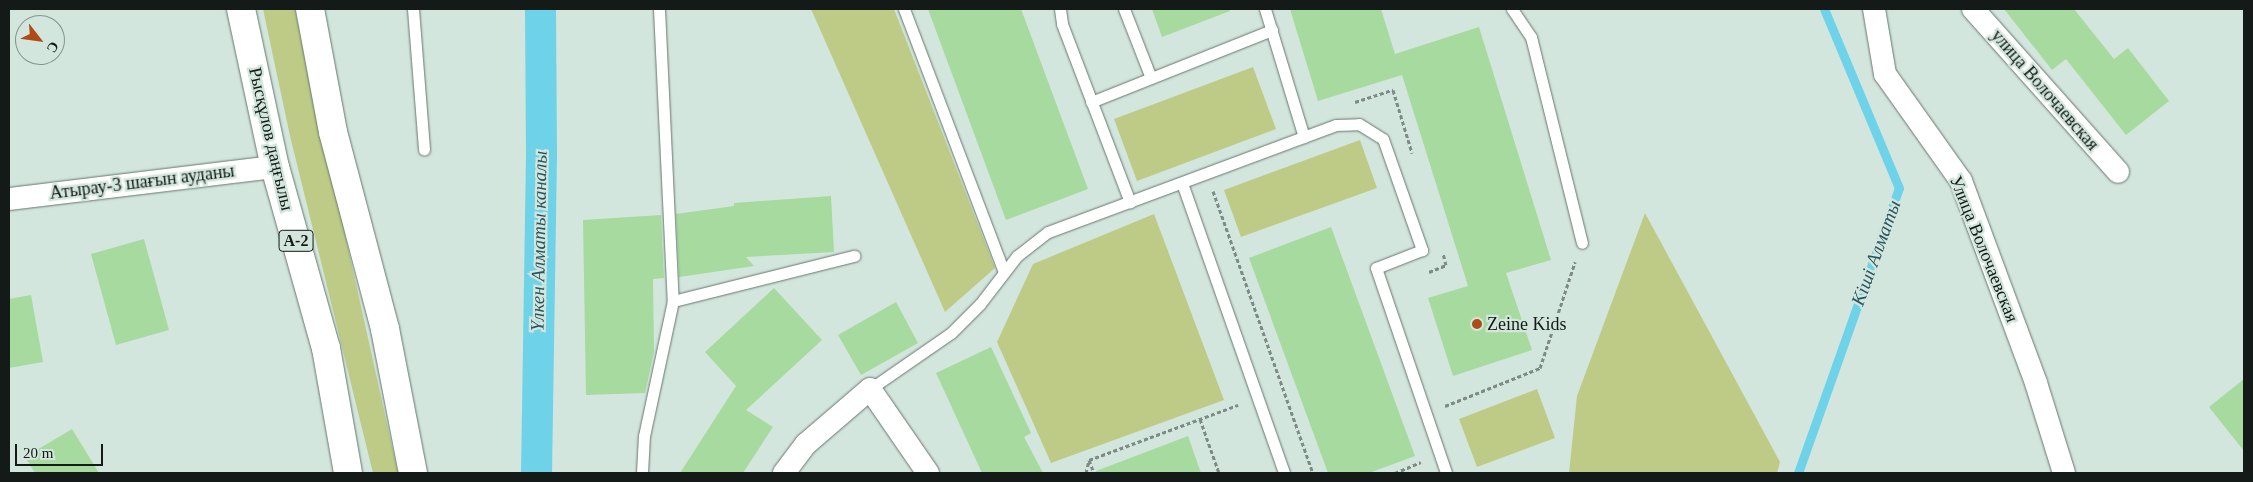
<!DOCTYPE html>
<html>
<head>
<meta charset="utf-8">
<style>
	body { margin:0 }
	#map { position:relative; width:2253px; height:482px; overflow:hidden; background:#d3e6dd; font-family:"Times New Roman",serif }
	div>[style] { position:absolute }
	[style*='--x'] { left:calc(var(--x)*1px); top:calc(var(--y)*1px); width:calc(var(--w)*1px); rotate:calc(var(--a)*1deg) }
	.green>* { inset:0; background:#becb86 }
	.stream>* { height:9px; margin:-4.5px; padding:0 4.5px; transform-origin:4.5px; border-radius:4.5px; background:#6ed2e8 }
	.canal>* { height:31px; margin:-15.5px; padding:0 15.5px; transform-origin:15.5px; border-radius:15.5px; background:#6ed2e8 }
	.building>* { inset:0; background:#a6da9e }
	.path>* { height:3px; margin-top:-1.5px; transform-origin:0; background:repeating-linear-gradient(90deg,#7e8b85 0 4px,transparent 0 6.5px) }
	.roads { filter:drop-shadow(0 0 1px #66776f) drop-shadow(0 0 1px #66776f) }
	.lane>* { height:11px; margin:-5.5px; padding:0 5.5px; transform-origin:5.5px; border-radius:5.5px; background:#fff }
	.street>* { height:22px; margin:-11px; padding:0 11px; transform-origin:11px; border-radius:11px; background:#fff }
	.primary>* { height:28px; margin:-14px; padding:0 14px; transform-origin:14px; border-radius:14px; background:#fff }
	.dots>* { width:14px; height:14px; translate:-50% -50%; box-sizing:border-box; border:2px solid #d3e6dd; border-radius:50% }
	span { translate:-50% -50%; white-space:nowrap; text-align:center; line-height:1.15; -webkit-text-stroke:4.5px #d3e6dd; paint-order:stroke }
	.shield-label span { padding:1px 4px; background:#d3e6dd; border:1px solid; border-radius:4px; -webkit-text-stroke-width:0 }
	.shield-label { font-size:16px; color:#131a17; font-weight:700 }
	.street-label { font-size:18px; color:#131a17 }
	.poi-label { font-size:18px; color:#131a17 }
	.left { translate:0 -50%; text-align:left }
	.water-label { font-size:19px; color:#28545e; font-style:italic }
	.frame { position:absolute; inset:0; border:10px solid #131a17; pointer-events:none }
	.north { position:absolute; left:15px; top:15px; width:50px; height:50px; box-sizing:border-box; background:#d3e6dd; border:1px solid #86948e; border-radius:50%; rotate:120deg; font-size:14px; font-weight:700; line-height:20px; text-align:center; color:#131a17 }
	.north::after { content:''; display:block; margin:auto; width:18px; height:22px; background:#af4b15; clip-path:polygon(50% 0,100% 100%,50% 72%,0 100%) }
	.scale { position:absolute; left:15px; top:444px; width:88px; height:22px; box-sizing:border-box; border:2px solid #131a17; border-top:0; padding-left:6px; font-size:15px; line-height:18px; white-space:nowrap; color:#131a17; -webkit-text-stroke:4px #d3e6dd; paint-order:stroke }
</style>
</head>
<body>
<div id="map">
	<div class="green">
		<div style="clip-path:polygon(263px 9px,295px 9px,398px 473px,373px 473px,290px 136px)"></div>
		<div style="clip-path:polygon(811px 9px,894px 9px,995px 268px,945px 312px)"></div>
		<div style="clip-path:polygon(1253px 67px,1276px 129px,1137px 181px,1114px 119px)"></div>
		<div style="clip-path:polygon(1360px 140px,1377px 188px,1241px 237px,1224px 190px)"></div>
		<div style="clip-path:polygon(1645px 213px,1780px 462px,1777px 473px,1569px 473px,1577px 396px)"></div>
		<div style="clip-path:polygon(1154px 214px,1224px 400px,1051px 463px,997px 342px,1033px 264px)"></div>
		<div style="clip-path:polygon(1537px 389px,1555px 438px,1477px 467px,1459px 419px)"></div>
	</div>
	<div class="stream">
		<div style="--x:1798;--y:473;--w:302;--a:-70.5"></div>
		<div style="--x:1899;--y:188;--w:194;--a:-112.7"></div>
	</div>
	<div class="canal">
		<div style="--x:536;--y:473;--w:320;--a:-89.1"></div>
		<div style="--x:541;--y:153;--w:144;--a:-90.4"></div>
	</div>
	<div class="building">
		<div style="clip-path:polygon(928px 9px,1021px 9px,1088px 189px,1006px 220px)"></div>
		<div style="clip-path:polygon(1152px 9px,1230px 9px,1230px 11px,1162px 37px)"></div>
		<div style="clip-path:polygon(1290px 9px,1381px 9px,1395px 54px,1479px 27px,1551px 260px,1506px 273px,1532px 350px,1453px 376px,1428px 298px,1468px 286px,1402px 75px,1318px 101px)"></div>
		<div style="clip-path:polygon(2004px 9px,2074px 9px,2114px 59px,2128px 48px,2169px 101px,2126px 135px,2066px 59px,2052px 70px)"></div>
		<div style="clip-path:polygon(831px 196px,834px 252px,746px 257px,754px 266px,679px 277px,676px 214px,734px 206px,734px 203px)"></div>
		<div style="clip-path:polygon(661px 215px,664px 278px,653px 279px,654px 352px,645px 393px,586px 395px,583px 220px)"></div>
		<div style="clip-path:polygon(1331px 227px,1415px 456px,1369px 473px,1328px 473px,1249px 258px)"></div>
		<div style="clip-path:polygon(144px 239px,169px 330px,116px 345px,91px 254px)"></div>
		<div style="clip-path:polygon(774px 288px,822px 340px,746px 410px,773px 427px,743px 473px,680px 473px,736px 386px,705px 352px)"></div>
		<div style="clip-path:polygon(31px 295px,43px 362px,9px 368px,9px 299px)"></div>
		<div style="clip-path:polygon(896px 302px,918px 343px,861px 375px,838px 335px)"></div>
		<div style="clip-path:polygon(991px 347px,1031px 433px,1024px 437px,1043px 473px,982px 473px,936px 373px)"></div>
		<div style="clip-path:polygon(2244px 379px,2244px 451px,2209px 407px)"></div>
		<div style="clip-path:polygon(72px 429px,99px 473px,35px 473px,25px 457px)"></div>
		<div style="clip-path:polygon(1188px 436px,1201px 473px,1096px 473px,1096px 471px)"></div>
	</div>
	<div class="path">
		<div style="--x:1355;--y:102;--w:40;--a:-18"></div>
		<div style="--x:1393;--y:90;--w:66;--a:73.2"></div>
		<div style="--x:1213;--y:191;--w:299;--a:70.5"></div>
		<div style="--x:1429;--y:272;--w:18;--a:-22"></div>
		<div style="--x:1446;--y:265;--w:12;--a:-104"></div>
		<div style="--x:1445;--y:406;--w:102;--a:-21.8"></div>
		<div style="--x:1540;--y:368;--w:112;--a:-71.7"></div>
		<div style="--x:1200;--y:419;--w:57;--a:70.6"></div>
		<div style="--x:1089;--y:460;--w:14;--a:69"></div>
		<div style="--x:1086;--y:473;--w:13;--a:-77"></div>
		<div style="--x:1089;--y:460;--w:159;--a:-20.3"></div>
		<div style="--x:1395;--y:473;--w:28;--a:-23"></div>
	</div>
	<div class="roads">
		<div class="lane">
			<div style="--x:413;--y:9;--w:141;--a:85.5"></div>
			<div style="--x:659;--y:9;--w:292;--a:87.3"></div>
			<div style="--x:904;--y:9;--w:281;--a:69.2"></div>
			<div style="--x:1060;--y:9;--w:15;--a:82"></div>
			<div style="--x:1062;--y:24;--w:191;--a:69.1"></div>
			<div style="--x:1124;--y:9;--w:74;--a:68.6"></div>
			<div style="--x:1265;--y:9;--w:134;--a:73.1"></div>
			<div style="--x:1512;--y:9;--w:34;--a:56"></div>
			<div style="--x:1531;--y:37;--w:212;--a:76.1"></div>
			<div style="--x:1091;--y:102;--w:195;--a:-21.7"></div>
			<div style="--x:1182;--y:183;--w:307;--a:70.6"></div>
			<div style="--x:870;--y:389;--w:98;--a:-34.7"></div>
			<div style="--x:951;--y:333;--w:41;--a:-45"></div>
			<div style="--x:980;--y:304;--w:61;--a:-52.4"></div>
			<div style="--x:1017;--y:256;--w:39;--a:-38"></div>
			<div style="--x:1048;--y:232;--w:307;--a:-20.4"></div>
			<div style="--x:1336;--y:125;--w:23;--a:-2"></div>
			<div style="--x:1359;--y:124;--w:28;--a:32"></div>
			<div style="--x:1383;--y:139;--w:118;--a:70.6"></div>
			<div style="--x:1422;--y:250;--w:49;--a:158.6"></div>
			<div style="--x:1376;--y:268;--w:217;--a:71.1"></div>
			<div style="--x:642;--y:473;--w:37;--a:-87"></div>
			<div style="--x:644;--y:436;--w:138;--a:-77.9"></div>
			<div style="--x:673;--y:301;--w:187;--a:-14"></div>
		</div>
		<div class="street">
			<div style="--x:1874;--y:9;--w:66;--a:80.4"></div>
			<div style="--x:1885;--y:74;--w:131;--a:54.6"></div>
			<div style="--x:1961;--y:181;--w:215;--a:69.6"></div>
			<div style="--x:2036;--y:383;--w:94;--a:72.7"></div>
			<div style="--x:1973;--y:9;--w:218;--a:48.3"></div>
			<div style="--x:9;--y:199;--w:268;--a:-6.9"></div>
			<div style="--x:784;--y:473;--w:36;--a:-53"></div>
			<div style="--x:806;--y:444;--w:84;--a:-40.7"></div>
			<div style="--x:870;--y:389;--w:102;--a:55.4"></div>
		</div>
		<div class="primary">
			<div style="--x:241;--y:9;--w:162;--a:77.9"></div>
			<div style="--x:275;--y:167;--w:188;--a:74.3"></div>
			<div style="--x:326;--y:348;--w:127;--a:80"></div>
			<div style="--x:310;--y:9;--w:125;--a:79.4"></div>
			<div style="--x:333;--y:132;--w:204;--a:75.2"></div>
			<div style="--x:385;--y:329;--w:147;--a:79"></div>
		</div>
	</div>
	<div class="dots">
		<div style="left:1477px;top:324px;background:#af4b15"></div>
	</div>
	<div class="shield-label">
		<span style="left:296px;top:241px">A-2</span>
	</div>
	<div class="street-label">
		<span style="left:2045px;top:90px;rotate:49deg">улица Волочаевская</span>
		<span style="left:271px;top:139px;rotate:77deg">Рысқұлов даңғылы</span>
		<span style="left:142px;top:182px;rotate:-7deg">Атырау-3 шағын ауданы</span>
		<span style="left:1984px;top:249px;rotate:68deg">Улица Волочаевская</span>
	</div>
	<div class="poi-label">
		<span class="left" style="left:1487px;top:324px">Zeine Kids</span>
	</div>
	<div class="water-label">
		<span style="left:539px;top:241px;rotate:-89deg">Үлкен Алматы каналы</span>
		<span style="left:1876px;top:253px;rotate:-70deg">Кіші Алматы</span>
	</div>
	<div class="frame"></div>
	<div class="north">С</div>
	<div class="scale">20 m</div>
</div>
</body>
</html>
